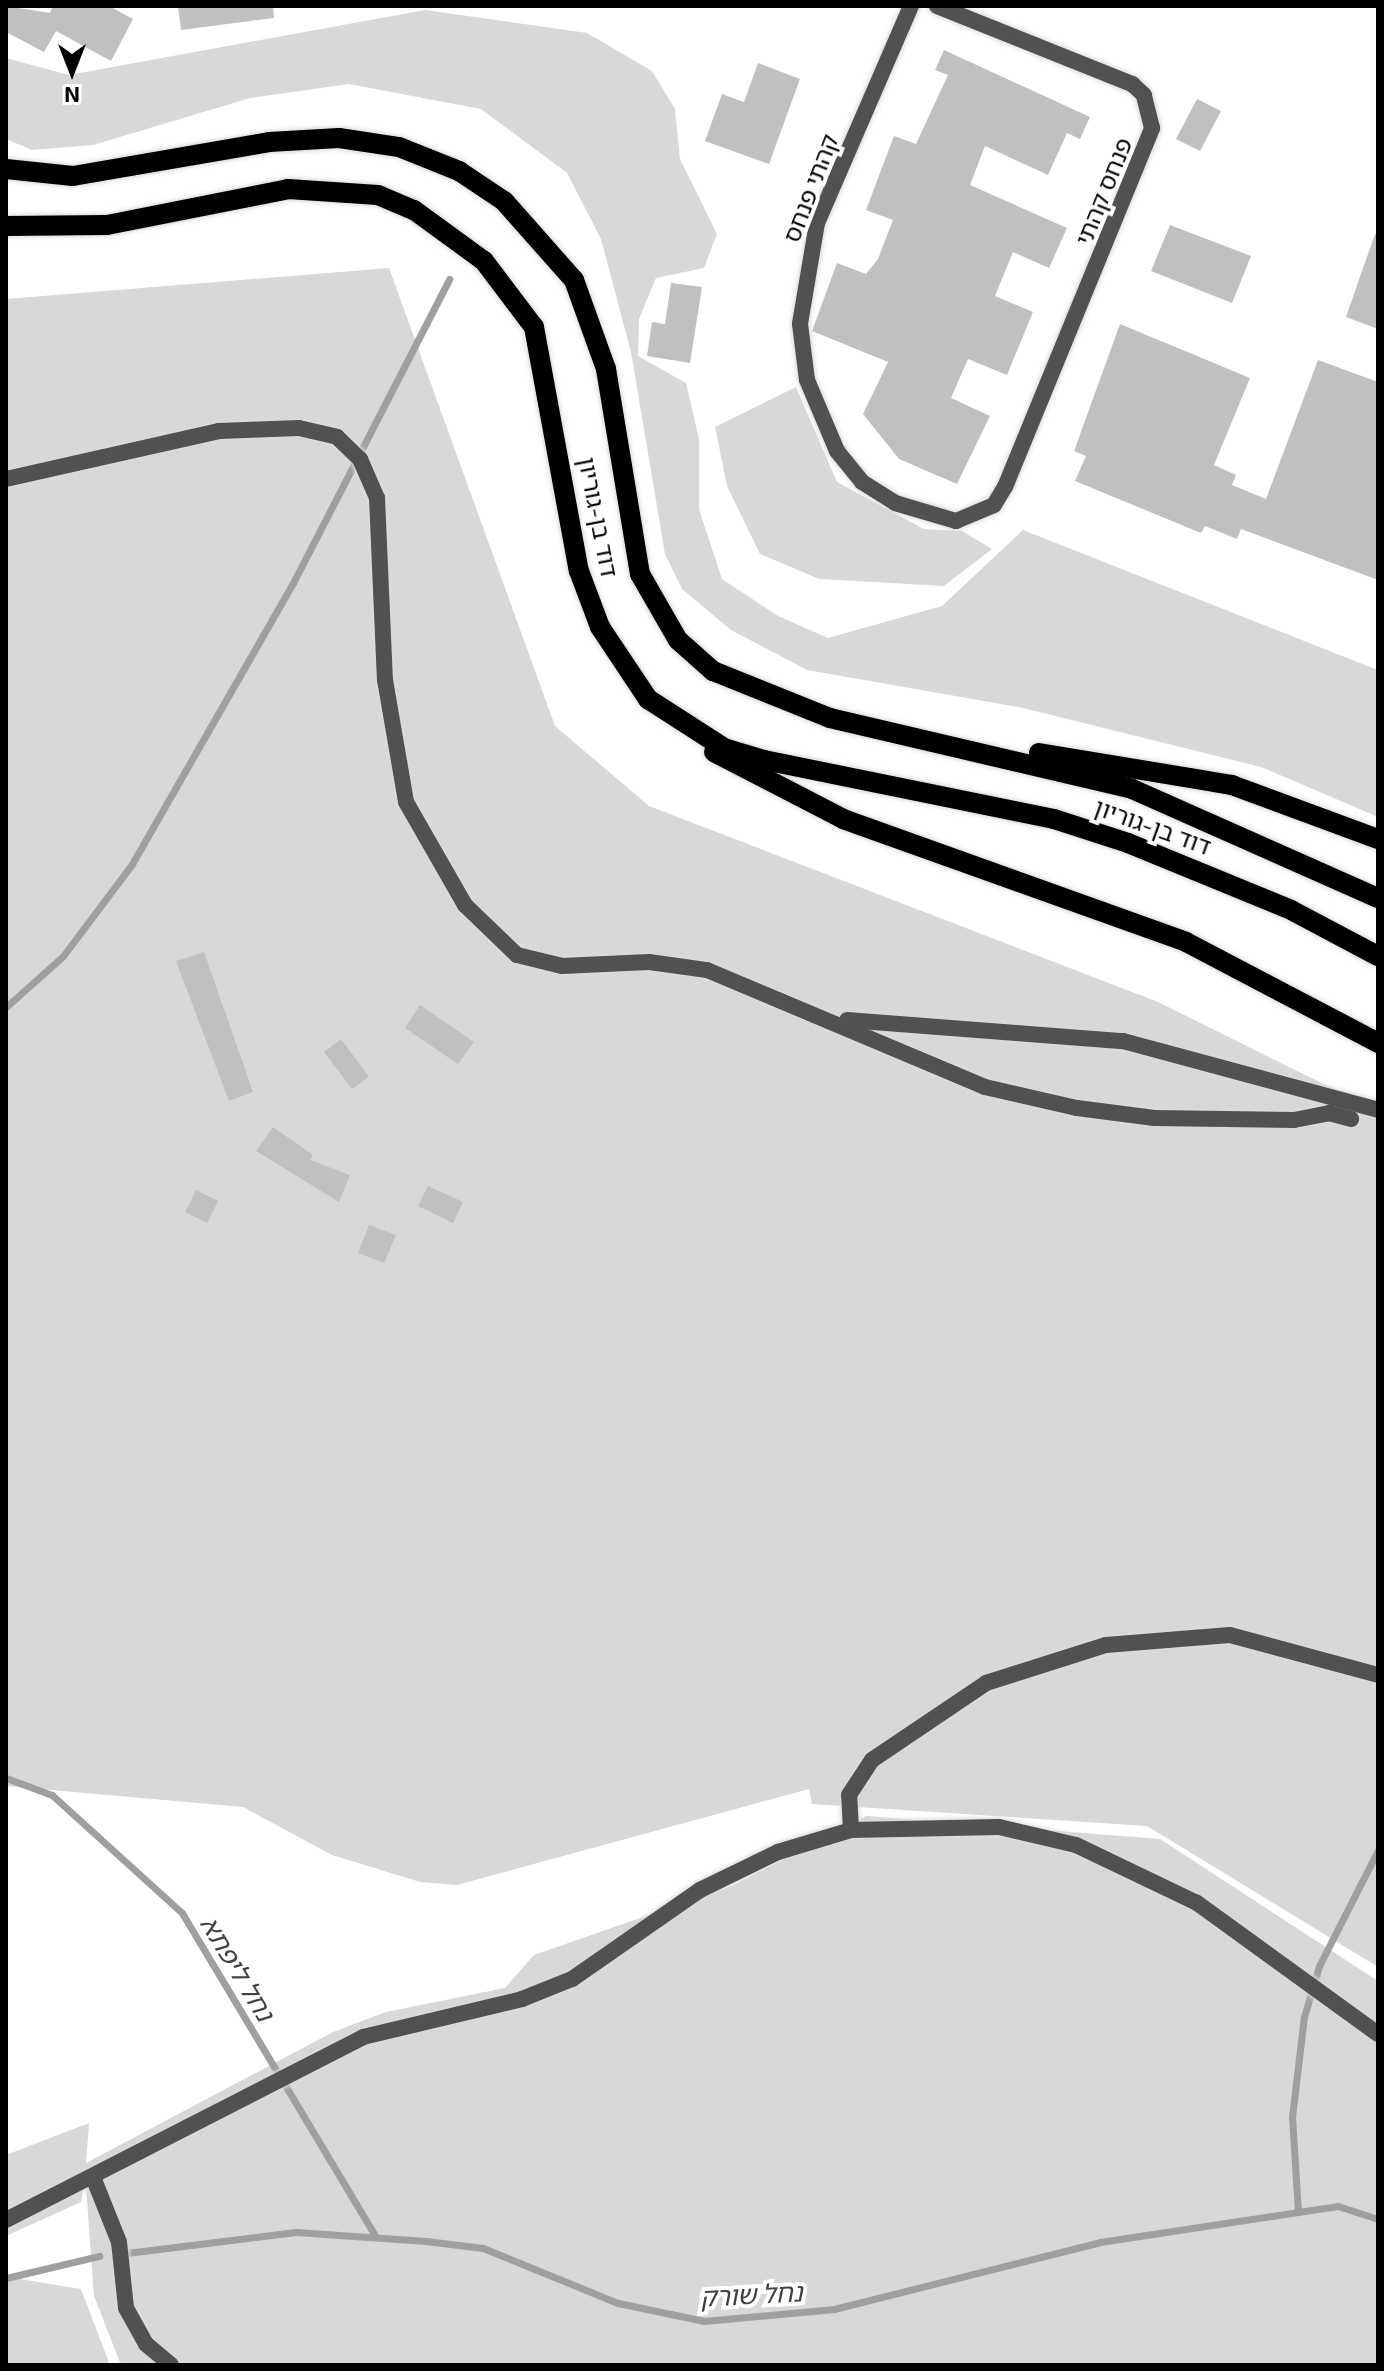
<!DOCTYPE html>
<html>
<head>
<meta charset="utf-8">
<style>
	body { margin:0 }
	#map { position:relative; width:1384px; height:2371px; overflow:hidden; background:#fff; font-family:"Exo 2","Noto Sans Hebrew",sans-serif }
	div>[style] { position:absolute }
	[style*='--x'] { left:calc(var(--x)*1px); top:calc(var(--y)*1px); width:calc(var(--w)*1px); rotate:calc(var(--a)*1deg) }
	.green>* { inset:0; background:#d8d8d8 }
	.stream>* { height:7px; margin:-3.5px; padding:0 3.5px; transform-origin:3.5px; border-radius:3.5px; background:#9f9f9f }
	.building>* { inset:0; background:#c0c0c0 }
	.roads { filter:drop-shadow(0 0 2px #dbdbdb) drop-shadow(0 0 2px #dbdbdb) }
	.minor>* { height:16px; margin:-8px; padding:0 8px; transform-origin:8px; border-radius:8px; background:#515151 }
	.primary>* { height:20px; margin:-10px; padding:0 10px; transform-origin:10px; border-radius:10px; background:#000 }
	span { translate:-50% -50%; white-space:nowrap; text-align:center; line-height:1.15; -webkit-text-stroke:8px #fff; paint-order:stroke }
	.street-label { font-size:24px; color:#000 }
	.water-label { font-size:26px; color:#404040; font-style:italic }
	.frame { position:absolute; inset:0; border:8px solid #000; pointer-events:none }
	.north { position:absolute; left:32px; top:32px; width:80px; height:80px; -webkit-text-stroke:6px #fff; paint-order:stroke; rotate:180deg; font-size:22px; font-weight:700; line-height:32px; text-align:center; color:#000 }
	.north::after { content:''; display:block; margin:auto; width:28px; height:36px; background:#000; clip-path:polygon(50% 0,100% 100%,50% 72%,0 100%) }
</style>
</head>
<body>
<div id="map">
	<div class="green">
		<div style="clip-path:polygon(425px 10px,587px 33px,652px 71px,675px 109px,680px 159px,717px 234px,704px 268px,656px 278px,639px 319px,638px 356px,686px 383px,699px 439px,699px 509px,722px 579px,778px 616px,828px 638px,942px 606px,1023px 530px,1378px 670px,1378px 817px,1261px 767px,1023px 708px,807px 670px,731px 630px,682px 589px,665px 554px,631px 352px,601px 239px,567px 173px,481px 109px,349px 84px,250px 98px,93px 145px,32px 150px,6px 139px,6px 58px,69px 75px)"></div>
		<div style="clip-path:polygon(389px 268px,555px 726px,649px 806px,1158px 1002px,1378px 1111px,1378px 1967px,1147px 1826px,812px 1804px,809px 1789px,457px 1885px,420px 1882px,332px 1855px,243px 1807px,6px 1786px,6px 299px)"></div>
		<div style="clip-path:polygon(796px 387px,837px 482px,924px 529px,962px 531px,992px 549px,944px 586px,819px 579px,760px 554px,727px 486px,715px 427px)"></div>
		<div style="clip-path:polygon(866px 1816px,1160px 1839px,1378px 1981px,1378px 2365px,121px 2365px,94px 2296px,85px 2173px,81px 2202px,6px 2236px,6px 2155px,89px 2123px,86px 2163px,333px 2032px,386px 2012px,505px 1988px,534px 1955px,732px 1886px)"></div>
		<div style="clip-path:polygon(14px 2278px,81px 2289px,110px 2365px,6px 2365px,6px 2282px)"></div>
	</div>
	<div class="stream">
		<div style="--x:6;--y:1007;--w:76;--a:-41.8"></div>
		<div style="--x:63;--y:956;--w:115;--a:-53.1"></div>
		<div style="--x:132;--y:864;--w:324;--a:-60.2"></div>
		<div style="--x:293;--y:583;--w:342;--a:-62.8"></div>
		<div style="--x:6;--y:1778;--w:49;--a:20.3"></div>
		<div style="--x:52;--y:1795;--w:176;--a:42.2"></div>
		<div style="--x:182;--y:1913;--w:376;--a:59.1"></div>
		<div style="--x:1298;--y:2212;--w:95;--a:-93.6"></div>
		<div style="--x:1292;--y:2117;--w:101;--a:-83.2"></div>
		<div style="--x:1304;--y:2017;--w:53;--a:-73.6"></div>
		<div style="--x:1319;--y:1966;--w:130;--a:-63"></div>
		<div style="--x:127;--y:2253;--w:170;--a:-7.1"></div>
		<div style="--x:296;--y:2232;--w:130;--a:4"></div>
		<div style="--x:426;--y:2241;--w:57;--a:7"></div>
		<div style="--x:483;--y:2248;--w:146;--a:22.2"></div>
		<div style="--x:618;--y:2303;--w:88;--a:11.8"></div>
		<div style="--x:704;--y:2321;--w:131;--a:-5.3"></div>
		<div style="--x:834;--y:2309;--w:274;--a:-14.1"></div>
		<div style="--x:1100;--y:2242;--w:200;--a:-8.6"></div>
		<div style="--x:1298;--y:2212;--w:40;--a:-8.5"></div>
		<div style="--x:1338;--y:2206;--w:42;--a:18"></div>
		<div style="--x:6;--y:2278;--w:96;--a:-13.3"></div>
	</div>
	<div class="building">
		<div style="clip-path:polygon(6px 6px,50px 13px,53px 6px,109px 6px,133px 19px,111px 61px,56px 31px,44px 52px,6px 32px)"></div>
		<div style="clip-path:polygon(178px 6px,273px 6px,274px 18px,181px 30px)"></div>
		<div style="clip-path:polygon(944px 50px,1090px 117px,1080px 139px,1067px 133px,1048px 175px,985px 146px,970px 185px,1067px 228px,1049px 268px,1013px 252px,995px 296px,1033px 312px,1007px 375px,968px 359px,951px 398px,990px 416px,957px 484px,899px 459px,863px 414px,888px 362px,812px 331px,837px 263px,866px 274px,878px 259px,893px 220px,866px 210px,894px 136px,916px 144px,948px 75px,935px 70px)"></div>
		<div style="clip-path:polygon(758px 63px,800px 79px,769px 164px,705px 141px,722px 94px,744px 102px)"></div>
		<div style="clip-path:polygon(1197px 99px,1221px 111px,1200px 151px,1176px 139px)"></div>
		<div style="clip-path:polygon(1170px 225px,1251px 256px,1232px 303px,1151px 271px)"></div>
		<div style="clip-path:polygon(1375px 234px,1378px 235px,1378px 329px,1346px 317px)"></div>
		<div style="clip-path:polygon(671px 283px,702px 287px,690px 363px,647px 356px,652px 322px,665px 324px)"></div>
		<div style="clip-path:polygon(1120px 324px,1250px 378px,1214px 465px,1236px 475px,1232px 485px,1266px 499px,1318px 360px,1378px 382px,1378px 580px,1241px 529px,1237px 539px,1205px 526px,1201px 533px,1075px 481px,1086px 456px,1074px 451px)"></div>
		<div style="clip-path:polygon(204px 952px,253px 1092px,229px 1101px,176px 961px)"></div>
		<div style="clip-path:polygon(420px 1005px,474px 1042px,458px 1064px,405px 1028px)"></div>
		<div style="clip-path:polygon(341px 1039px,369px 1077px,352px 1089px,324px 1052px)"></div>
		<div style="clip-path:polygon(273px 1127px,313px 1155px,310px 1160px,350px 1175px,339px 1202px,256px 1151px)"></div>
		<div style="clip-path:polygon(428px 1186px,463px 1202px,453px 1223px,418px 1206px)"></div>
		<div style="clip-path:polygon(196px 1190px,218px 1201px,207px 1223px,185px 1212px)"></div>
		<div style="clip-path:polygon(369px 1225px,396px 1235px,384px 1263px,358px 1253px)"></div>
	</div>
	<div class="roads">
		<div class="minor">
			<div style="--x:911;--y:6;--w:236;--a:113.4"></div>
			<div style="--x:817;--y:223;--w:102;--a:99.6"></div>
			<div style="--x:800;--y:324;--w:56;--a:82.9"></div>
			<div style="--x:807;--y:380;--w:77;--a:67.1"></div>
			<div style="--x:837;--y:451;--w:40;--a:51"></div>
			<div style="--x:862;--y:482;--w:39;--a:32"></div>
			<div style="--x:895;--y:503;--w:64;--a:16.4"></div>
			<div style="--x:956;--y:521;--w:41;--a:-22.8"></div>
			<div style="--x:994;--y:505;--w:21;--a:-59"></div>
			<div style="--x:1005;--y:487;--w:388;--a:-67.7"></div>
			<div style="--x:1152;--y:128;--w:34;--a:-104"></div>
			<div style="--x:1144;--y:95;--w:16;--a:-137"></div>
			<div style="--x:1132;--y:84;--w:210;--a:-158.2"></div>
			<div style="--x:6;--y:479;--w:218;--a:-12.7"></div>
			<div style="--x:219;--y:431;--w:80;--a:-2.1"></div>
			<div style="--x:299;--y:428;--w:39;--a:13"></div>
			<div style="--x:337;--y:437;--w:32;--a:44"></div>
			<div style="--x:360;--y:459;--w:43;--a:66.4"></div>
			<div style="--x:377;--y:498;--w:182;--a:87.5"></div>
			<div style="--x:385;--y:680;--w:124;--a:80.2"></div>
			<div style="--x:406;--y:802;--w:119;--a:60.2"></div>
			<div style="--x:465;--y:905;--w:72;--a:43.9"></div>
			<div style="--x:517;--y:955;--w:46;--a:13.7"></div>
			<div style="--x:562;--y:966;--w:87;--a:-2.6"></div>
			<div style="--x:649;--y:962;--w:59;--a:7.9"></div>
			<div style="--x:707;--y:970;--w:302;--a:22.8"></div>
			<div style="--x:985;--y:1087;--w:94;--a:12.9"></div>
			<div style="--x:1077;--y:1108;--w:78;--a:7.4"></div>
			<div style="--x:1154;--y:1118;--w:140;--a:0.8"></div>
			<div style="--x:1294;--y:1120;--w:36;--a:-11"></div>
			<div style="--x:1329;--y:1113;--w:23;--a:15"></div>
			<div style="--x:847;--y:1020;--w:277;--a:4.4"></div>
			<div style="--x:1123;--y:1041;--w:264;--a:15.1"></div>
			<div style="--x:851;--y:1830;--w:35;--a:-93"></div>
			<div style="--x:849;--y:1795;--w:42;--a:-56.7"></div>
			<div style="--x:872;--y:1760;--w:138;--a:-34"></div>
			<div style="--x:986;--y:1683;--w:126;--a:-17.6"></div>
			<div style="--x:1106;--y:1645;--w:124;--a:-4.6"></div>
			<div style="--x:1230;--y:1635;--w:153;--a:15.1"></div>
			<div style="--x:93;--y:2177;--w:70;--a:68.2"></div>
			<div style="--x:119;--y:2242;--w:66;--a:83.9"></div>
			<div style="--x:126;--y:2308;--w:41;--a:60.9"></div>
			<div style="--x:146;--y:2344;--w:33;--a:40"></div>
			<div style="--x:6;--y:2220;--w:401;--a:-27.1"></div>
			<div style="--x:363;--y:2037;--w:163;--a:-13.4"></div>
			<div style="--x:522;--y:1999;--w:54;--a:-21.8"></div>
			<div style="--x:572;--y:1979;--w:156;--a:-34.8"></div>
			<div style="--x:700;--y:1890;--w:87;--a:-26"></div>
			<div style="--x:778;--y:1852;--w:76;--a:-16.8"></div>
			<div style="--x:851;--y:1830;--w:148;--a:-1.2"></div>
			<div style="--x:999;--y:1827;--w:79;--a:13.2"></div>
			<div style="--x:1076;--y:1845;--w:134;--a:25.6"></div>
			<div style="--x:1197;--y:1903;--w:223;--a:35.9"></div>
		</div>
		<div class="primary">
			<div style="--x:6;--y:169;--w:67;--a:6"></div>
			<div style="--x:73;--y:176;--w:199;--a:-9.8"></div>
			<div style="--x:269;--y:142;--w:70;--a:-3.3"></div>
			<div style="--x:339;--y:138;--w:61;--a:8.5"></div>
			<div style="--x:399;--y:147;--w:65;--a:21.8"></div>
			<div style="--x:459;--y:171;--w:54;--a:33.7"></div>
			<div style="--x:504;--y:201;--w:106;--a:48.5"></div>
			<div style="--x:574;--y:280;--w:95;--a:70.2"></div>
			<div style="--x:606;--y:369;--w:208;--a:80.6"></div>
			<div style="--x:640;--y:574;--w:76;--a:60.1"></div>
			<div style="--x:678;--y:640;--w:47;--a:41.5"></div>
			<div style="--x:713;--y:671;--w:126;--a:21.9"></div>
			<div style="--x:830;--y:718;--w:310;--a:13.2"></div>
			<div style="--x:1132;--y:789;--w:269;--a:23.9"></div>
			<div style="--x:6;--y:226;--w:101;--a:-0.6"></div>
			<div style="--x:107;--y:225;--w:185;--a:-11.2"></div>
			<div style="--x:288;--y:189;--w:90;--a:3.8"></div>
			<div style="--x:378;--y:195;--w:39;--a:23"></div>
			<div style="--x:414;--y:210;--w:87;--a:36.1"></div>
			<div style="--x:484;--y:261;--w:83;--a:52.9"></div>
			<div style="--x:534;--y:327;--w:248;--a:79.6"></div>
			<div style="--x:579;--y:571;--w:60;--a:69.4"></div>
			<div style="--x:600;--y:627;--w:87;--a:56.3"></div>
			<div style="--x:648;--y:699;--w:90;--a:32.8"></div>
			<div style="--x:724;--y:748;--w:42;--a:16.7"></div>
			<div style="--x:764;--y:760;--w:296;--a:11.5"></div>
			<div style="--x:1054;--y:819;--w:78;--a:18"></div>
			<div style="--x:1128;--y:843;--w:176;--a:22.3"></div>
			<div style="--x:1291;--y:910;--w:98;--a:27.9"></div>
			<div style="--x:714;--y:752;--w:145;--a:27.4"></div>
			<div style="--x:843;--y:819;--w:364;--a:19.7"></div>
			<div style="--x:1186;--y:942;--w:217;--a:27.7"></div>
			<div style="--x:1039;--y:753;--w:196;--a:9.4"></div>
			<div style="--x:1232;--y:785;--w:156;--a:20.3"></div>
		</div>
	</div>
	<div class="street-label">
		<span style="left:810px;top:188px;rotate:-69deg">קהתי פנחס</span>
		<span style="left:1103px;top:191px;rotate:-68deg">פנחס קהתי</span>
		<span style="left:599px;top:517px;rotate:79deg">דוד בן-גוריון</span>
		<span style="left:1153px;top:826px;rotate:20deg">דוד בן-גוריון</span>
	</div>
	<div class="water-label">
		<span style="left:238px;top:1968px;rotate:59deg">נחל ליפתא</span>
		<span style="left:751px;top:2294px;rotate:-3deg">נחל שורק</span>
	</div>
	<div class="frame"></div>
	<div class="north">N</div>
</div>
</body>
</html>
